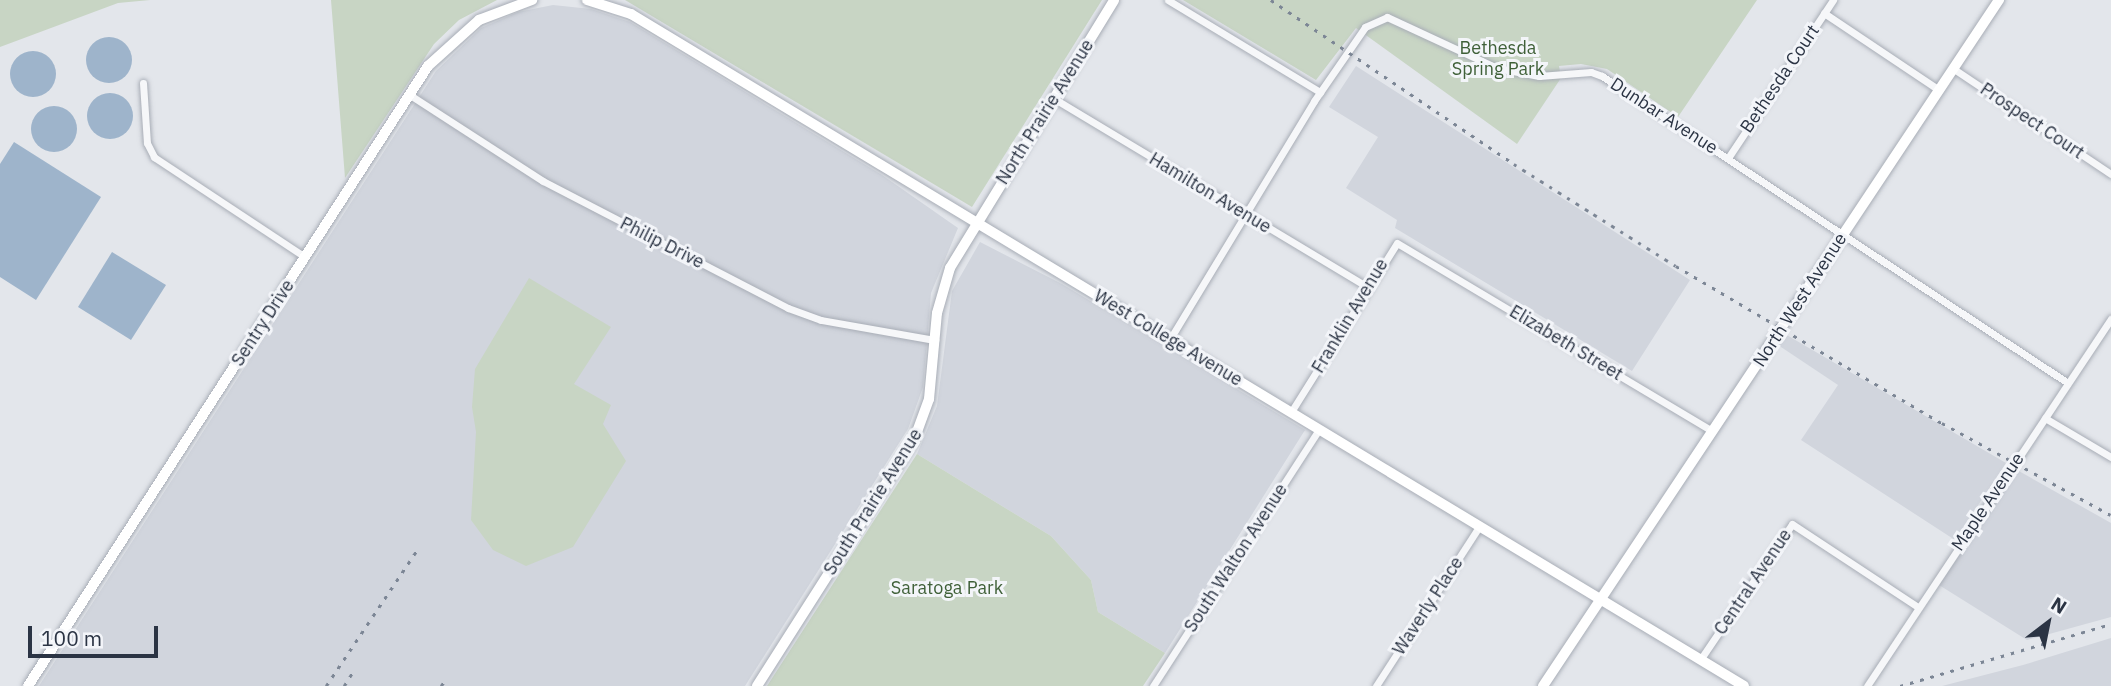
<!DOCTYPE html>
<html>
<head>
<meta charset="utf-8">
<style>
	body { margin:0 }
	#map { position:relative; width:2111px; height:686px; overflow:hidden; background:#e3e6eb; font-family:"IBM Plex Sans",sans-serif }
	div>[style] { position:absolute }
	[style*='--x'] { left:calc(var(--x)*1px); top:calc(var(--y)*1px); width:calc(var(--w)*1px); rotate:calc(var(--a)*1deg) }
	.built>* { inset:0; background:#d1d5dd }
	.green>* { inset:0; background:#c8d5c4 }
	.water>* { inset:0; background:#9eb4cb }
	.round { border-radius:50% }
	.roads { filter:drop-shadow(0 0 2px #a8adb6) drop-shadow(0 0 2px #a8adb6) }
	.street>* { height:7px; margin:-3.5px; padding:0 3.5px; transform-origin:3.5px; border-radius:3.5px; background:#f6f7f9 }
	.secondary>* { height:10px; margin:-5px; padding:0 5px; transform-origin:5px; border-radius:5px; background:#fff }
	.rail>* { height:2.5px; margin-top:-1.25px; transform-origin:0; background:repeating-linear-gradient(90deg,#7c8695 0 3.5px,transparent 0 10.5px) }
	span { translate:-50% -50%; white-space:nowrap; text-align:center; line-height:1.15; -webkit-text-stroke:6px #f3f5f9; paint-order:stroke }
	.park-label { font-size:18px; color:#3f6038 }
	.street-label { font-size:18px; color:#2b3444 }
	.north { position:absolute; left:2013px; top:588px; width:70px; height:70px; -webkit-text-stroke:5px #f3f5f9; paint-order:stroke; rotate:32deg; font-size:19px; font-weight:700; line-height:28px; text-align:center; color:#2b3444 }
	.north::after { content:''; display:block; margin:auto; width:24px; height:32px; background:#2b3444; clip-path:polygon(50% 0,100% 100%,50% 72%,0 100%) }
	.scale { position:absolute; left:28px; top:626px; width:130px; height:32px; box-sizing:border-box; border:4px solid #2b3444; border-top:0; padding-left:9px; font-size:21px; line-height:24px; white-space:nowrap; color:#2b3444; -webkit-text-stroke:5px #f3f5f9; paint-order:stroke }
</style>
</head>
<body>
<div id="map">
	<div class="built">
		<div style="clip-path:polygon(553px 5px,591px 9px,630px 22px,882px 175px,958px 228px,931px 293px,923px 387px,908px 429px,745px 686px,39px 686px,436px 71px,481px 28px,518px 12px)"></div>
		<div style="clip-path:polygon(1356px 66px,1690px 280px,1632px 371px,1395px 228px,1397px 220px,1346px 188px,1378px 137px,1329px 107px)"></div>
		<div style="clip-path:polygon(980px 242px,1062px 284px,1305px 430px,1165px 653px,1098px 612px,1091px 580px,1051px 536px,917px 454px,937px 406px,952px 291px)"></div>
		<div style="clip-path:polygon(1785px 334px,2006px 463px,1955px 540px,1801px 440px,1838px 385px,1778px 345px)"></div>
		<div style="clip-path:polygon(2017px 470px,2111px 523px,2111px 617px,2027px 640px,1939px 585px)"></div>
		<div style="clip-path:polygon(2111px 638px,2111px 686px,1942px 686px,2023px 665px)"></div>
	</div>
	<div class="green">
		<div style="clip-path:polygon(0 0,150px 0,118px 3px,0 47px)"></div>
		<div style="clip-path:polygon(331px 0,497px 0,459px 20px,434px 44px,345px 178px)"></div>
		<div style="clip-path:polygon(625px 0,1102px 0,972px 207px)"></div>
		<div style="clip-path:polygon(1183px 0,1757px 0,1678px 117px,1607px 69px,1581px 64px,1559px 66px,1561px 78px,1517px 144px,1356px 28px,1316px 80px)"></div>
		<div style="clip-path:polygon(529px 278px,611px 327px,574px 384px,611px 405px,603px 424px,626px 461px,573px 547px,526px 566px,493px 550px,471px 520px,476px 432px,472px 407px,475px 369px)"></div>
		<div style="clip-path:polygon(917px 454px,1051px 536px,1091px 580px,1098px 612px,1165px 653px,1143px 686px,767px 686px)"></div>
	</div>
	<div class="water">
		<div class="round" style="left:86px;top:37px;width:46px;height:46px"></div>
		<div class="round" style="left:10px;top:51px;width:46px;height:46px"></div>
		<div class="round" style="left:87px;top:93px;width:46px;height:46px"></div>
		<div class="round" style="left:31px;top:106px;width:46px;height:46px"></div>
		<div style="clip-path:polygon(14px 142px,101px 197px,36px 300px,0 277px,0 164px)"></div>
		<div style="clip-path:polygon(112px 252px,166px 285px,131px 340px,78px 307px)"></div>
	</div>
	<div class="roads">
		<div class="street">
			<div style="--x:1168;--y:0;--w:178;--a:31.2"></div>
			<div style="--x:1824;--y:13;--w:138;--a:33.8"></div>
			<div style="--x:1954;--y:69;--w:189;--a:33.8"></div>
			<div style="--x:143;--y:83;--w:60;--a:86.2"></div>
			<div style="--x:147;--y:143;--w:16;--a:63"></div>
			<div style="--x:154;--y:157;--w:181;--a:33.5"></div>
			<div style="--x:410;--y:95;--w:158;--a:32.9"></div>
			<div style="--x:543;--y:181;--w:276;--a:27.4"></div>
			<div style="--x:788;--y:308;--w:35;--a:20"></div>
			<div style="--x:821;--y:320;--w:116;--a:10"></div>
			<div style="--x:1053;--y:98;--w:366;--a:31"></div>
			<div style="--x:1728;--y:158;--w:190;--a:-56.4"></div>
			<div style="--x:1170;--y:339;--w:278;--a:-58.8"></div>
			<div style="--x:1314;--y:101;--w:90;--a:-55.4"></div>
			<div style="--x:1365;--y:27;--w:24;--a:-24"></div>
			<div style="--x:1387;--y:17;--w:121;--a:24.9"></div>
			<div style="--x:1497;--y:68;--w:43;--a:10.8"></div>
			<div style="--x:1539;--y:76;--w:52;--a:-4.4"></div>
			<div style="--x:1591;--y:72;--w:12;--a:20"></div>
			<div style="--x:1602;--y:76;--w:558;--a:33.38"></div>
			<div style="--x:1291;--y:412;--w:199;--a:-57.9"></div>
			<div style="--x:1397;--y:243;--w:367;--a:30.8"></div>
			<div style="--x:2045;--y:418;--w:77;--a:30.6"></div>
			<div style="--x:1700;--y:660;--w:164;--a:-55.9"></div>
			<div style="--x:1792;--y:524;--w:151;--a:33.4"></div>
			<div style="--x:1153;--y:686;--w:306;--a:-57.1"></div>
			<div style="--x:1376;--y:686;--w:189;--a:-57.1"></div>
			<div style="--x:1867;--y:686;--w:441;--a:-56.4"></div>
		</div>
		<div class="secondary">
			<div style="--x:587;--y:0;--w:46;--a:17.7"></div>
			<div style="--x:631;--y:14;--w:1300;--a:31.12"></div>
			<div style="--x:28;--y:686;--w:738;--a:-57.17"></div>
			<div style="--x:428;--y:66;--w:69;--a:-42"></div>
			<div style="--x:479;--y:20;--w:57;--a:-20.7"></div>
			<div style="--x:757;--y:686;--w:292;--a:-57.5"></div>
			<div style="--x:914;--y:440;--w:44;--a:-69.9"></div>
			<div style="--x:929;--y:399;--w:86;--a:-84.7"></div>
			<div style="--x:937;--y:313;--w:47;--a:-73.9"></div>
			<div style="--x:950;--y:268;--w:314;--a:-58.5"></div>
			<div style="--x:1543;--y:686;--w:824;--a:-56.39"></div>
		</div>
	</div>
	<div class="rail">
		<div style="--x:1271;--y:0;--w:293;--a:34"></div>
		<div style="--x:1514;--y:164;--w:191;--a:32.2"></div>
		<div style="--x:1676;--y:266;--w:309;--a:30.6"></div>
		<div style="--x:1942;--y:423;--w:192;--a:28.6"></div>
		<div style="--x:326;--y:686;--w:164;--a:-56.2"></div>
		<div style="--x:344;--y:686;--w:19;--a:-58"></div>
		<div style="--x:441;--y:686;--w:7;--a:-56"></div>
		<div style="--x:1900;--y:686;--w:220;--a:-16.4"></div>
	</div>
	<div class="park-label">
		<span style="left:1498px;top:59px">Bethesda<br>Spring Park</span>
		<span style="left:947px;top:588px">Saratoga Park</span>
	</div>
	<div class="street-label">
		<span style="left:1780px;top:79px;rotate:-56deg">Bethesda Court</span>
		<span style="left:1045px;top:112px;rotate:-58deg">North Prairie Avenue</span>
		<span style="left:1664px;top:116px;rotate:33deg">Dunbar Avenue</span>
		<span style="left:2032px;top:121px;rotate:34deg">Prospect Court</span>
		<span style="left:1210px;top:193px;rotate:31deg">Hamilton Avenue</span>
		<span style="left:662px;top:243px;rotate:27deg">Philip Drive</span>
		<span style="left:1800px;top:300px;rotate:-57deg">North West Avenue</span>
		<span style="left:1350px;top:316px;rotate:-59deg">Franklin Avenue</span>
		<span style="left:263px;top:323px;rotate:-57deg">Sentry Drive</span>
		<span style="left:1168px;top:338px;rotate:31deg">West College Avenue</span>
		<span style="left:1566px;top:343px;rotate:31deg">Elizabeth Street</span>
		<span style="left:873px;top:502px;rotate:-58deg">South Prairie Avenue</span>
		<span style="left:1988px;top:502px;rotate:-56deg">Maple Avenue</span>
		<span style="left:1236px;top:558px;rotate:-57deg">South Walton Avenue</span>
		<span style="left:1753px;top:582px;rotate:-56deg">Central Avenue</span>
		<span style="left:1428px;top:606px;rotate:-57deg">Waverly Place</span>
	</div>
	<div class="north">N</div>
	<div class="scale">100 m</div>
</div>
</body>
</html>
